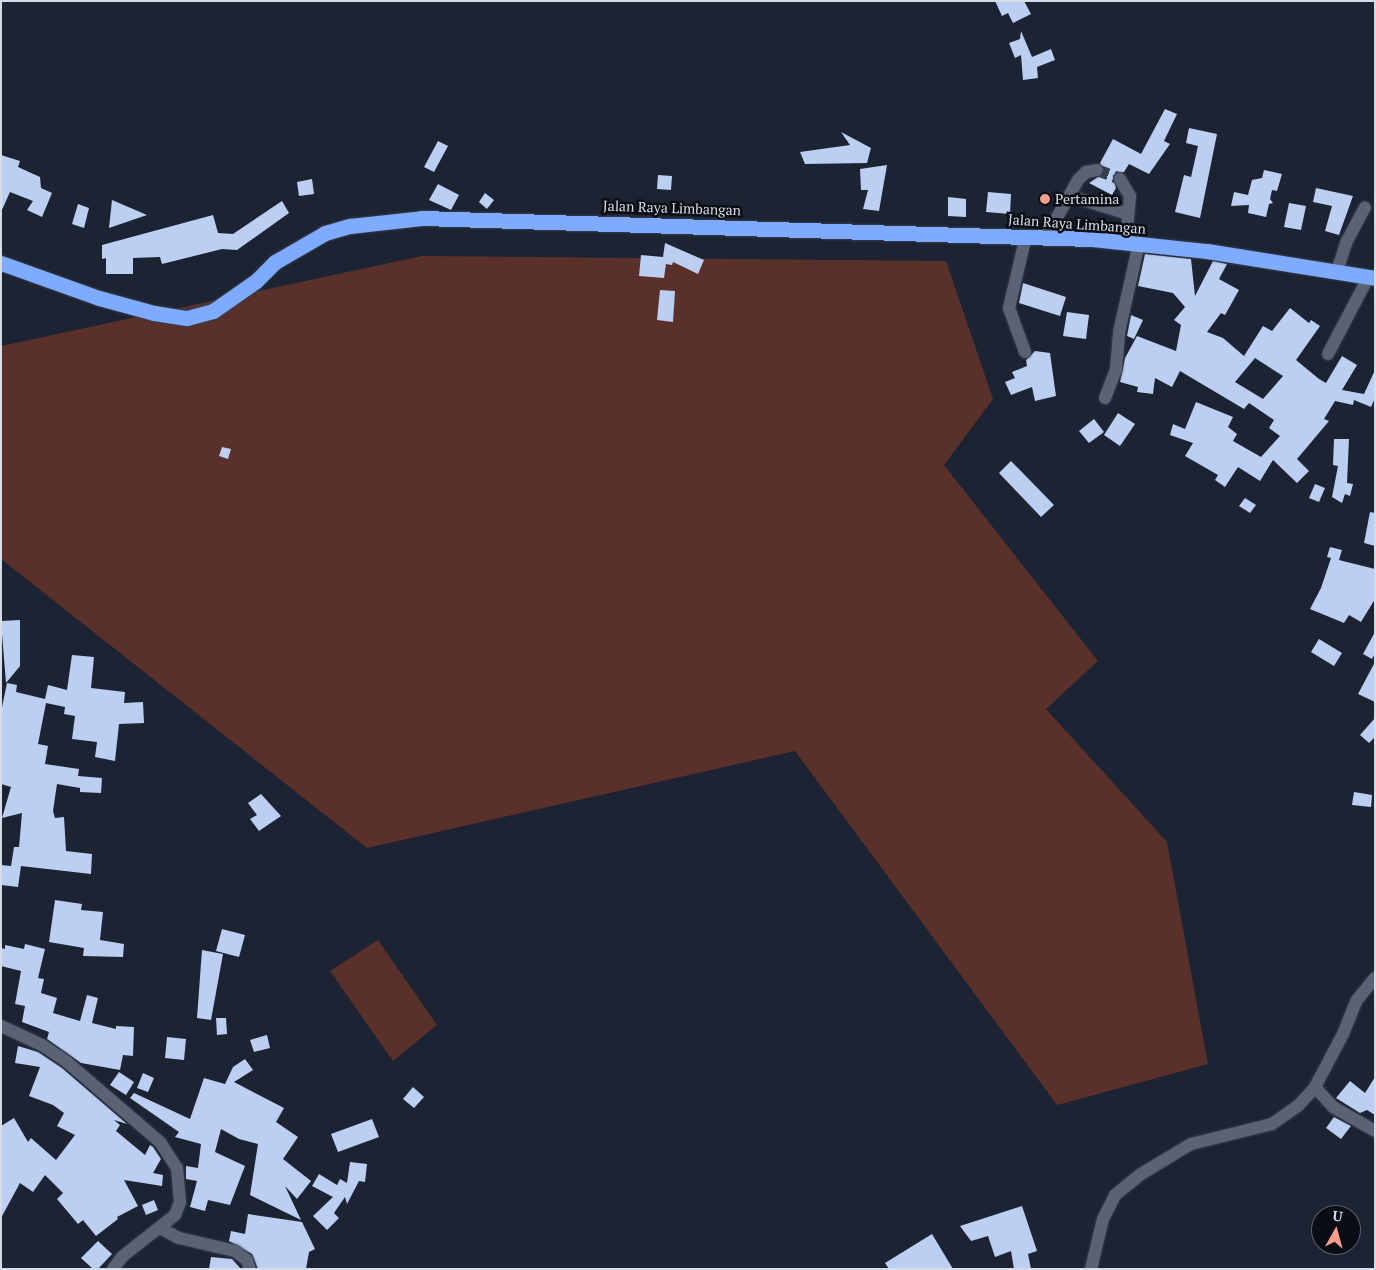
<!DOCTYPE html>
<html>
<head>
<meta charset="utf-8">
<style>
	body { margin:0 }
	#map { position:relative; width:1376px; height:1270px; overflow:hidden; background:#1c2433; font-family:"PT Serif",serif }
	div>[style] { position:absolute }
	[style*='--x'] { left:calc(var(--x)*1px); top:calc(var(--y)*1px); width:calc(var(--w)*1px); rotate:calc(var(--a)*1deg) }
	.green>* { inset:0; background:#59302a }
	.building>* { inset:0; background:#bbcff3 }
	.minor-tunnel>* { height:12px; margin-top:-6px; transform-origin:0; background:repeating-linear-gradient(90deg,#38404e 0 12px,transparent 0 18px) }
	.path>* { height:2.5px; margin-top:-1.25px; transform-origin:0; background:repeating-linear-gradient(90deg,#606875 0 5px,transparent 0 7.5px) }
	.roads { filter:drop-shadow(0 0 1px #383f4c) drop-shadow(0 0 1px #383f4c) }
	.minor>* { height:12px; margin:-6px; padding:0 6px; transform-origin:6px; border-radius:6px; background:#596375 }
	.highway>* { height:15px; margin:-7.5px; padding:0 7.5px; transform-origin:7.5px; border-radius:7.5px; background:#7eabff }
	.dots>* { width:14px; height:14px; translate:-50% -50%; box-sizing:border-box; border:2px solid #0a0e14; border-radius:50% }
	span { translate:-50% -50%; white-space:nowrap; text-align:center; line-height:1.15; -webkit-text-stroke:5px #0a0e14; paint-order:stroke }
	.poi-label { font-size:14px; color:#d7dde7 }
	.left { translate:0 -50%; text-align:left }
	.street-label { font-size:14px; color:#d7dde7 }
	.frame { position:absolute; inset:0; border:2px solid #d7dde7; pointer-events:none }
	.north { position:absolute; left:1311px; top:1205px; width:50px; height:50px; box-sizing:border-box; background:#0a0e14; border:1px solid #5c6168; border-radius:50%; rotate:7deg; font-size:14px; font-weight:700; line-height:20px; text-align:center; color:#d7dde7 }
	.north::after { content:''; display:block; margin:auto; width:18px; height:22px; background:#f59d8f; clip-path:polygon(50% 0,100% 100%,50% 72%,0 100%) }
</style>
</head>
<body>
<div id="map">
	<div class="green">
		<div style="clip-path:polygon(422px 256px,946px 261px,993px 399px,944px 465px,1098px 661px,1046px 709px,1167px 842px,1208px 1064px,1057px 1105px,795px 751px,367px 848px,1px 559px,1px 346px)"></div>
		<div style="clip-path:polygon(378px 940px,437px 1025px,393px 1061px,330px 971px)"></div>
	</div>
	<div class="building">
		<div style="clip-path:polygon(995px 1px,1024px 1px,1031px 14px,1013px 23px,1008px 13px,1002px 16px)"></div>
		<div style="clip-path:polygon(1021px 31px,1032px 57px,1051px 49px,1055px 60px,1037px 67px,1038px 78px,1023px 80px,1021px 55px,1015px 58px,1009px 43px,1020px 39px)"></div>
		<div style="clip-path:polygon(1165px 109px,1177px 114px,1164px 141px,1170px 144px,1149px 174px,1129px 164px,1124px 172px,1113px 175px,1116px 188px,1112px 195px,1089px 183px,1104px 173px,1100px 163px,1113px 139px,1141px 154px)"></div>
		<div style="clip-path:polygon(1189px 128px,1217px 134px,1200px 218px,1175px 212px,1184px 175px,1191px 177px,1198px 146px,1186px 143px)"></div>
		<div style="clip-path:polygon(841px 132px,871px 148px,867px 163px,805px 164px,800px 152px,850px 145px)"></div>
		<div style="clip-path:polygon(438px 141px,448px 146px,434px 172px,424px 167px)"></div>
		<div style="clip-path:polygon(1px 155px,20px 161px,18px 167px,40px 177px,41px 188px,52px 193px,42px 217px,27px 210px,33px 201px,10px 192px,1px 212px)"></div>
		<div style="clip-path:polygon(887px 165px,879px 211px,863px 209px,868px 190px,861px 190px,860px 169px)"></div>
		<div style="clip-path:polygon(1264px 170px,1282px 174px,1277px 191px,1272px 190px,1270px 199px,1273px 203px,1269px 204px,1266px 217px,1248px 213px,1249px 205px,1231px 206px,1234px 192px,1248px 195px,1252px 180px,1262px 178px)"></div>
		<div style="clip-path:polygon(658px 175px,672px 176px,671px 190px,657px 189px)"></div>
		<div style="clip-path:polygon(312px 179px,314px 194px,299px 196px,297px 182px)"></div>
		<div style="clip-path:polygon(438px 184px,459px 195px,451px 210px,429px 200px)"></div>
		<div style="clip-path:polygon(1316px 188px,1353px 196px,1339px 235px,1325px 231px,1332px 206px,1313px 202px)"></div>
		<div style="clip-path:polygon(988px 192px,1011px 194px,1010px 214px,986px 212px)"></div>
		<div style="clip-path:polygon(485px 193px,494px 200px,487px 209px,479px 202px)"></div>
		<div style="clip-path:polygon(948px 197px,966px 199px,966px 217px,948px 216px)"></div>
		<div style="clip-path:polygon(112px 200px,147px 215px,109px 228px)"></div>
		<div style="clip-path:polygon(282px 201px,289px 213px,237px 250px,222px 249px,162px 264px,160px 257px,133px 258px,133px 274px,106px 274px,106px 258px,102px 259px,102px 245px,213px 215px,218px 233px,233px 234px)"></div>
		<div style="clip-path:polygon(1289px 203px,1306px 206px,1301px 230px,1284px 227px)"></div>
		<div style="clip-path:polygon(78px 204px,89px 208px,84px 228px,72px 224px)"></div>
		<div style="clip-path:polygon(665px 243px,704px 260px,698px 274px,673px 262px,672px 265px,666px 264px,664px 278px,639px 276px,641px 255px,663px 257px)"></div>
		<div style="clip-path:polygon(evenodd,1145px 254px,1191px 259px,1195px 296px,1213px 261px,1227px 264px,1219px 279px,1239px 290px,1225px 315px,1221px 313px,1207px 332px,1223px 338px,1244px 356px,1263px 326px,1272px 331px,1290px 308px,1309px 323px,1311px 320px,1320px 326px,1296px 360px,1319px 379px,1326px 383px,1342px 356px,1357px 365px,1342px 390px,1364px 394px,1375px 370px,1375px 398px,1371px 407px,1354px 400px,1353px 405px,1335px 401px,1324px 419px,1329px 421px,1297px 459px,1309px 471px,1297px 483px,1273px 460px,1260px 481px,1238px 467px,1225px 487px,1215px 480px,1218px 475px,1185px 456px,1193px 443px,1170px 435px,1173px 424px,1185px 429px,1196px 402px,1233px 417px,1228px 427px,1237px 434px,1233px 441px,1261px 457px,1280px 436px,1269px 428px,1274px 420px,1249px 403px,1244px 409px,1180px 371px,1172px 387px,1155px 378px,1153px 394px,1137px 392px,1138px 387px,1120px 382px,1125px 358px,1137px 336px,1176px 351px,1181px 325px,1174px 320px,1185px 307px,1173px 293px,1138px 286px,1145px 254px,1255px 358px,1283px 376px,1263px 399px,1235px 382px,1255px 358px)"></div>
		<div style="clip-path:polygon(1023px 283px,1066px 297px,1060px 316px,1019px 303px)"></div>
		<div style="clip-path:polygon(660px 290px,675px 291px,673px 322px,657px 320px)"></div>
		<div style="clip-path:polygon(1067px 312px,1089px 315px,1086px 339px,1063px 336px)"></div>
		<div style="clip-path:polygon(1131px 315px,1143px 320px,1134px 339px,1127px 336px)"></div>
		<div style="clip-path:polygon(1035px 351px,1050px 353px,1056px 396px,1035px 401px,1032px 387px,1011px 395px,1005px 382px,1015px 378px,1012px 372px,1027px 366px,1026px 360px)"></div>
		<div style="clip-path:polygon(1118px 413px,1135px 424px,1120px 446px,1104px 435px)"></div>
		<div style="clip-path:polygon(1094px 419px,1104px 432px,1089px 443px,1079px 431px)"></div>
		<div style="clip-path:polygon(1334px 439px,1349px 439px,1347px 483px,1353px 484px,1350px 496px,1345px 494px,1342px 503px,1332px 497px,1338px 466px,1333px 465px)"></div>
		<div style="clip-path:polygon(222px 447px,231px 449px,228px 459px,219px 456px)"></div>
		<div style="clip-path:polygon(1011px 461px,1054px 505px,1041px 517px,999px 473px)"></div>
		<div style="clip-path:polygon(1315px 484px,1325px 488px,1319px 502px,1309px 498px)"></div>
		<div style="clip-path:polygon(1245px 498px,1256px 505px,1250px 513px,1239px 506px)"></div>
		<div style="clip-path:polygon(1370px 512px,1375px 513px,1375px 546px,1364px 543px)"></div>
		<div style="clip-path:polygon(1330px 547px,1342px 550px,1339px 560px,1375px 569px,1375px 599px,1361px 622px,1349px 615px,1344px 623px,1310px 609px,1321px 588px,1331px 558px,1327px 557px)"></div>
		<div style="clip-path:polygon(20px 620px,20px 666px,6px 683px,1px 621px)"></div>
		<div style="clip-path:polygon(1375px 632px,1375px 653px,1372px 659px,1363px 654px)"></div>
		<div style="clip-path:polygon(1319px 639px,1342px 653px,1334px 666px,1311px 652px)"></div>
		<div style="clip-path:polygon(72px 655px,94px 657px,91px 688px,125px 692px,124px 703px,143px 702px,144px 723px,119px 724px,115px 761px,95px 757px,97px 742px,72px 739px,75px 716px,64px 714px,65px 707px,46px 703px,38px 744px,48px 746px,45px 764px,79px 769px,78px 776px,102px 778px,101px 793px,80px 792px,80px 788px,57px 784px,53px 811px,55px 818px,64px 817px,66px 851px,92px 854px,91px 874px,21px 866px,18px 887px,1px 885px,1px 865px,11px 866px,14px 847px,19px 847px,22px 813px,2px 818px,11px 787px,1px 784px,1px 712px,7px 683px,17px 685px,16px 692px,45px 699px,48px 685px,67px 690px)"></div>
		<div style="clip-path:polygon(1375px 662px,1375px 702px,1358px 694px)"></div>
		<div style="clip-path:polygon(1375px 718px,1375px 737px,1369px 743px,1360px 735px)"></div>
		<div style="clip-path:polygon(1354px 792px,1372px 795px,1371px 807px,1352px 805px)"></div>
		<div style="clip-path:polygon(261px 794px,281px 816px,259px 831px,250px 819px,257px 815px,248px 803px)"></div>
		<div style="clip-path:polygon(55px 900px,82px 904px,81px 910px,103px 912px,100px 940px,124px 944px,123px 957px,83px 956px,84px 948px,49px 942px)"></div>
		<div style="clip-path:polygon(222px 929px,245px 935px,239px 957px,216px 951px)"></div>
		<div style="clip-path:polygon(25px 944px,45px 949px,38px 978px,44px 979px,41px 993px,57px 998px,53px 1013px,80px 1021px,87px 995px,98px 998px,92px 1023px,116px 1029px,116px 1026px,134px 1027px,133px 1056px,123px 1055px,120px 1070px,81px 1063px,47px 1039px,49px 1032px,22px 1022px,25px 1006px,15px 1004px,21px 971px,1px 966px,1px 948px,5px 949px,5px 945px,24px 949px)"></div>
		<div style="clip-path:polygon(202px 950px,223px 954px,211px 1020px,197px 1018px)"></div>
		<div style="clip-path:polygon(216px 1018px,226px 1018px,227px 1034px,217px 1035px)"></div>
		<div style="clip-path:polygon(267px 1035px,270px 1048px,254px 1052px,250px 1040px)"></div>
		<div style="clip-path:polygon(167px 1037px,186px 1039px,184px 1060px,165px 1058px)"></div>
		<div style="clip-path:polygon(18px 1046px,38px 1052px,62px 1068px,127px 1124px,114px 1120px,120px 1125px,116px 1131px,145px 1155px,150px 1145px,153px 1147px,161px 1159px,153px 1173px,163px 1175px,162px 1186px,124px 1180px,138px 1206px,117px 1217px,118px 1219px,96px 1236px,83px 1220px,78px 1224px,57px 1199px,63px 1193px,45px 1175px,33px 1192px,20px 1183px,1px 1218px,1px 1126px,14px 1118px,28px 1142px,31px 1138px,56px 1160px,75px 1135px,57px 1126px,64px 1113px,53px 1105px,29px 1096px,40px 1067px,15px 1063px)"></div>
		<div style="clip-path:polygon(245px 1059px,253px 1070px,234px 1082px,284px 1108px,276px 1122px,298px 1137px,283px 1159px,311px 1181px,297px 1199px,285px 1186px,301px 1220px,250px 1195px,258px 1144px,239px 1139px,221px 1129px,215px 1152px,245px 1166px,230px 1205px,208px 1200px,205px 1211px,190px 1207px,197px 1181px,186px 1179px,186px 1166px,198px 1168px,201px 1144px,175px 1137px,179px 1132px,130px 1098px,134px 1093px,190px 1119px,204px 1078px,225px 1084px,233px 1067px)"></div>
		<div style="clip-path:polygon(119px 1072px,134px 1082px,126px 1095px,110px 1085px)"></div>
		<div style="clip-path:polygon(143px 1073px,154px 1078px,148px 1092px,137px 1088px)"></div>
		<div style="clip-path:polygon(1375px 1077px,1375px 1115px,1367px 1110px,1360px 1113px,1336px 1098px,1350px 1081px,1365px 1093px)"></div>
		<div style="clip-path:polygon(413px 1087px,424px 1097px,414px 1108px,403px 1099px)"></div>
		<div style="clip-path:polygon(1334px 1117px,1351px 1126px,1341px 1139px,1326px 1128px)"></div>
		<div style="clip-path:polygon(372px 1119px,379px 1137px,338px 1152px,331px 1134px)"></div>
		<div style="clip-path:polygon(350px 1162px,367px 1164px,365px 1182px,359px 1181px,347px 1204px,345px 1197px,334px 1213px,339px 1218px,327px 1230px,313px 1216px,333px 1197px,312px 1186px,319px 1174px,337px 1185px,340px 1179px,347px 1183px)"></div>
		<div style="clip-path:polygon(154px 1200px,158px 1210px,146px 1215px,142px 1205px)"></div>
		<div style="clip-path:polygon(1022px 1206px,1037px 1251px,1028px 1254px,1031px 1269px,1014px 1269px,1011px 1251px,995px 1257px,988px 1236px,971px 1241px,960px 1226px)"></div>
		<div style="clip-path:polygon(248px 1214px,302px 1222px,315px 1249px,309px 1252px,306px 1269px,258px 1269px,252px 1254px,229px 1241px,231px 1231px,245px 1234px)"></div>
		<div style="clip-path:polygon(932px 1234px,953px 1269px,889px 1269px,885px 1263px)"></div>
		<div style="clip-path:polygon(98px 1241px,112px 1254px,98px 1269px,93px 1269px,81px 1258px)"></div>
		<div style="clip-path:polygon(211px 1257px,232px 1259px,241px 1269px,209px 1269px)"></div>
	</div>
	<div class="minor-tunnel">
		<div style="--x:1097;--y:170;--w:25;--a:21"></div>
	</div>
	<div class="path">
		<div style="--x:950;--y:1;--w:1;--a:0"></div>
	</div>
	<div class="roads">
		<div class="minor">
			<div style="--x:1120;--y:179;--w:20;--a:60"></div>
			<div style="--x:1130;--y:196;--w:46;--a:95"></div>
			<div style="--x:1070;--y:196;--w:61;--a:17.2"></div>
			<div style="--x:1046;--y:237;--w:65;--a:-60.7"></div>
			<div style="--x:1078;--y:180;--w:11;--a:-45"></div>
			<div style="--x:1086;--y:172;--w:11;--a:-10"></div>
			<div style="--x:1337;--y:271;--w:32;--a:-72"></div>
			<div style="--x:1347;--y:241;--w:38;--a:-62"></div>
			<div style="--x:1025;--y:352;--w:47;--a:-110"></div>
			<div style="--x:1009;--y:308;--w:74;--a:-76.7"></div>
			<div style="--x:1328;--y:354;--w:88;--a:-62.3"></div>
			<div style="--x:1105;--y:398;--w:31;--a:-69"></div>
			<div style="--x:1116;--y:369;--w:37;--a:-85"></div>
			<div style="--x:1119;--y:332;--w:91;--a:-77.3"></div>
			<div style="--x:1;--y:1026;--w:45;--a:24.9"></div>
			<div style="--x:42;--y:1045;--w:30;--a:34"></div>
			<div style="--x:67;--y:1062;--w:123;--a:40.7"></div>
			<div style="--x:160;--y:1142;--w:31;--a:57"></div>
			<div style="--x:177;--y:1168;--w:34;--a:85"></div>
			<div style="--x:180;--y:1202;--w:14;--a:111"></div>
			<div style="--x:175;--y:1215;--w:66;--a:141.7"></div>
			<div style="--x:123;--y:1256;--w:16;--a:128"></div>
			<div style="--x:1315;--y:1087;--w:27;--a:48"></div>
			<div style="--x:1333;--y:1107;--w:48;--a:29.7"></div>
			<div style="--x:160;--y:1228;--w:21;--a:28"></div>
			<div style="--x:179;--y:1238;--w:57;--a:13.1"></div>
			<div style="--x:235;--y:1251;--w:15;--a:37"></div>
			<div style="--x:247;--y:1260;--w:9;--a:72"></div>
			<div style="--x:1091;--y:1269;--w:51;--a:-76.5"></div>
			<div style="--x:1103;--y:1219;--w:27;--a:-63"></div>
			<div style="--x:1115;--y:1195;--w:33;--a:-39"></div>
			<div style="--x:1141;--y:1174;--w:58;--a:-31"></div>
			<div style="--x:1191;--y:1144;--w:83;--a:-13.9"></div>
			<div style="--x:1272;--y:1124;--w:32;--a:-35"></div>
			<div style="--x:1298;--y:1106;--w:25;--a:-48"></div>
			<div style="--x:1315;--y:1087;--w:60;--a:-62.2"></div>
			<div style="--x:1343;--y:1034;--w:37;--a:-68"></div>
			<div style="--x:1357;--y:1000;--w:28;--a:-51"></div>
		</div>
		<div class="highway">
			<div style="--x:1;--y:263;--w:104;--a:19.7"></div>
			<div style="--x:99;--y:298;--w:57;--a:15.3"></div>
			<div style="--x:154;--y:313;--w:33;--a:9"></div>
			<div style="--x:187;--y:318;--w:27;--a:-15"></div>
			<div style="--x:213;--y:311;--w:52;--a:-34.9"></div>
			<div style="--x:256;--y:281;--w:27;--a:-45"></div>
			<div style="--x:275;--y:262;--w:58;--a:-30.1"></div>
			<div style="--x:325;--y:233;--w:26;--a:-16"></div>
			<div style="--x:350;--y:226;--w:72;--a:-6.3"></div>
			<div style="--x:422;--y:218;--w:670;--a:1.8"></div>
			<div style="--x:1092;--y:239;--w:116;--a:6"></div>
			<div style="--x:1207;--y:251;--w:170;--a:9.1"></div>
		</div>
	</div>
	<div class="dots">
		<div style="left:1045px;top:199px;background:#f59d8f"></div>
	</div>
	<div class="poi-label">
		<span class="left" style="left:1055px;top:199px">Pertamina</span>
	</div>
	<div class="street-label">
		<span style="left:672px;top:208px;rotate:2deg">Jalan Raya Limbangan</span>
		<span style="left:1077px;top:224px;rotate:4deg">Jalan Raya Limbangan</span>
	</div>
	<div class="frame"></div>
	<div class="north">U</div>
</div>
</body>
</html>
